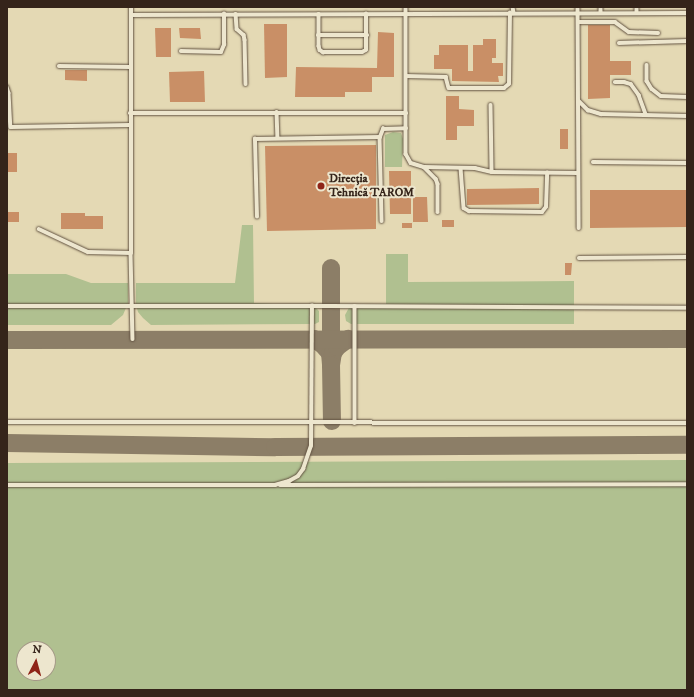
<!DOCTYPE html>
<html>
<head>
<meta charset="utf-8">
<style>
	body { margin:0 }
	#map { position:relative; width:694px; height:697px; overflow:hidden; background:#e4d9b4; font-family:"IM FELL DW Pica",serif }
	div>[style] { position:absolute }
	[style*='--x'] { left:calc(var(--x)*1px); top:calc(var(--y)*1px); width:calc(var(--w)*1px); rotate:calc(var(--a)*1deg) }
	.green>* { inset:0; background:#b0c090 }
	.taxiway>* { height:18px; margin:-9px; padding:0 9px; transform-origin:9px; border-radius:9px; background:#8c7e67 }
	.building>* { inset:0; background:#c98f66 }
	.roads { filter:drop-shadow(0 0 1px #615140) drop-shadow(0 0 1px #615140) }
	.service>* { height:3.5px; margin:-1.75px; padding:0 1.75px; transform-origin:1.75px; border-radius:1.75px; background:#ede6ce }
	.dots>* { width:11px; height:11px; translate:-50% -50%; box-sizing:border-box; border:2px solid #ede6ce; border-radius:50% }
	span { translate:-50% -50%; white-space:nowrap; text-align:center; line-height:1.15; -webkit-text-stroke:4px #ede6ce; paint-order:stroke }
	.poi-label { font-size:12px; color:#35241a; font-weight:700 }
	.left { translate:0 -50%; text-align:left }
	.frame { position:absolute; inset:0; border:8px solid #35241a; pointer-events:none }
	.north { position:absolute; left:16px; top:641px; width:40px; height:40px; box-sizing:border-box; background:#ede6ce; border:1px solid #a39886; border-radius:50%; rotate:6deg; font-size:11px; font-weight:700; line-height:16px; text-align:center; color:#35241a }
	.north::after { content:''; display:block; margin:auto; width:14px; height:18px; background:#8f2418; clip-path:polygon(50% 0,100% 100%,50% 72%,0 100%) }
</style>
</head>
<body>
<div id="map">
	<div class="green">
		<div style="clip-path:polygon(393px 132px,401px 133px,403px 139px,402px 167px,385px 167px,385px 135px)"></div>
		<div style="clip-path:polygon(242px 225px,253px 225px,254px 303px,314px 306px,319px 311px,319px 322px,315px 324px,151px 325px,143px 318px,138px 312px,136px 305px,136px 283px,235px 283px)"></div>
		<div style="clip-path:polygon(386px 254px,408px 254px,408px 282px,574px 281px,574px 324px,351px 324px,346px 321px,345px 315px,351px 304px,386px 304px)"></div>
		<div style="clip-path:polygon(7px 274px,66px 274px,91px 283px,128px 283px,128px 303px,123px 315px,111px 325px,7px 325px)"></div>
		<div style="clip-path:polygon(evenodd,687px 460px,687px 690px,7px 690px,7px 463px,687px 460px,24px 649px,48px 649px,48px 673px,24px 673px,24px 649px)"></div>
	</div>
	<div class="taxiway">
		<div style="--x:314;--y:339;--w:9;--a:32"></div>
		<div style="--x:322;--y:344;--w:12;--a:48"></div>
		<div style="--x:330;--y:353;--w:12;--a:85"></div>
		<div style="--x:331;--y:365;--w:12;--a:-81"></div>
		<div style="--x:333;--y:353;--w:7;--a:-56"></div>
		<div style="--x:337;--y:347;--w:14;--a:-36"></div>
		<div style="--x:331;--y:339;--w:71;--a:-90"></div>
		<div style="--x:7;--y:340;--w:680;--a:-0.08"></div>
		<div style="--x:331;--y:365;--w:56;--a:89"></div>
		<div style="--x:7;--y:443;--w:268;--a:0.9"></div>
		<div style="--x:275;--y:447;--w:412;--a:-0.3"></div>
	</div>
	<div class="building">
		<div style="clip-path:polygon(264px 24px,287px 24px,287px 77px,265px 78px)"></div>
		<div style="clip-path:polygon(588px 25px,610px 25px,610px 61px,631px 61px,631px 75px,610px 75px,610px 98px,588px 99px)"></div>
		<div style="clip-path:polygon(155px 28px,171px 28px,171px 57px,156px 57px)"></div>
		<div style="clip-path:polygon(179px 28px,200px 28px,201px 39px,180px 38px)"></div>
		<div style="clip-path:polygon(378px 32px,394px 33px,394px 77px,372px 77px,372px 92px,345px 92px,345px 97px,295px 97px,296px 67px,377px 68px)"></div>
		<div style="clip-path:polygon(483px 39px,496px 39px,496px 58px,492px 58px,492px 63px,503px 63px,503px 76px,498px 76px,499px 82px,452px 81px,452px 69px,434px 69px,434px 55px,439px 55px,439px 45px,468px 45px,468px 71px,473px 71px,473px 45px,483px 45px)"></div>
		<div style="clip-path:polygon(65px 70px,87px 70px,87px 81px,65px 80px)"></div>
		<div style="clip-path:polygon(204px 71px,205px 102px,170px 102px,169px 72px)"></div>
		<div style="clip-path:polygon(446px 96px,459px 96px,459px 109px,474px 110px,474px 126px,457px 126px,457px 140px,446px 140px)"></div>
		<div style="clip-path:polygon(560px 129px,568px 129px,568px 149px,560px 149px)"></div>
		<div style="clip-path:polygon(376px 145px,376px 229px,267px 231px,265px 146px)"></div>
		<div style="clip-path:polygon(7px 153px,17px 153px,17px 172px,7px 172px)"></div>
		<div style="clip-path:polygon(389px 171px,411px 171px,411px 214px,390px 214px)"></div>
		<div style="clip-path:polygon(539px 188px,539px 204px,467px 205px,467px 189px)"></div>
		<div style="clip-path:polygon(590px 190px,687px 190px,687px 227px,590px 228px)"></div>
		<div style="clip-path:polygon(413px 197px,427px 197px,428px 222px,413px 222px)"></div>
		<div style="clip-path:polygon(7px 212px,19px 212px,19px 222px,7px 222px)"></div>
		<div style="clip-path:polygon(61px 213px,85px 213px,85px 216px,103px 216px,103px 229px,61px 229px)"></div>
		<div style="clip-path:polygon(442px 220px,454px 220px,454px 227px,442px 227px)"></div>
		<div style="clip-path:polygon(402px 223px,412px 223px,412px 228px,402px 228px)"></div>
		<div style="clip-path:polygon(565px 263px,572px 263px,571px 275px,565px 275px)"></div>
	</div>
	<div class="roads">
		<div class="service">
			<div style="--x:406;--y:7;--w:147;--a:90"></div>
			<div style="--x:406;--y:154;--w:10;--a:61"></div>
			<div style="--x:411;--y:163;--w:14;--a:17"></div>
			<div style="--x:424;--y:167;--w:51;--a:1.1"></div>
			<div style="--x:475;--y:168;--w:17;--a:13"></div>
			<div style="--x:492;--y:172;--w:86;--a:0.7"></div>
			<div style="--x:513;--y:7;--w:6;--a:81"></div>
			<div style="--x:578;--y:7;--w:221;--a:89.7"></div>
			<div style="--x:601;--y:7;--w:6;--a:90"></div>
			<div style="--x:637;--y:7;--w:6;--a:90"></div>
			<div style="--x:236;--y:14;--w:15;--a:86"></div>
			<div style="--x:237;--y:29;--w:9;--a:41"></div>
			<div style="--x:244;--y:35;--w:5;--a:79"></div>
			<div style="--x:245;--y:40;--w:44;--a:88.7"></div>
			<div style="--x:319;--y:14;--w:32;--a:90"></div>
			<div style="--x:319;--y:46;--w:4;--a:76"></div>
			<div style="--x:320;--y:50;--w:4;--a:34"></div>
			<div style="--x:323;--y:52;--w:39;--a:0"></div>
			<div style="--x:362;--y:52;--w:4;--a:-27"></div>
			<div style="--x:366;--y:50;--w:36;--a:-90"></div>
			<div style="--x:131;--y:15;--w:556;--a:-0.21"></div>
			<div style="--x:578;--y:22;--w:37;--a:0"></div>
			<div style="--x:615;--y:22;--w:17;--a:36"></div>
			<div style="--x:629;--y:32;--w:29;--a:2"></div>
			<div style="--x:318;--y:35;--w:49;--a:0"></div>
			<div style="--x:619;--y:43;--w:68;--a:-1.7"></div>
			<div style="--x:181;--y:51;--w:40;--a:1.4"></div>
			<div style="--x:221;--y:52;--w:8;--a:-67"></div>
			<div style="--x:224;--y:45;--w:31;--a:-90"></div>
			<div style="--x:647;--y:65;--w:16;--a:90"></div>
			<div style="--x:647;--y:81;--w:9;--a:58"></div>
			<div style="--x:652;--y:89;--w:11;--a:38"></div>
			<div style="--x:661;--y:96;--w:26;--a:2"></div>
			<div style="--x:59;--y:66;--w:71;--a:0.8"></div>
			<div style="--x:406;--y:76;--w:40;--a:1.4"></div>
			<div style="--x:446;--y:77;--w:11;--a:75"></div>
			<div style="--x:449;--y:88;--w:55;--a:0"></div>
			<div style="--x:504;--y:88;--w:6;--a:-39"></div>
			<div style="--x:509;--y:84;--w:71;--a:-89.2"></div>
			<div style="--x:615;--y:82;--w:9;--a:0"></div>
			<div style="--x:624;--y:82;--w:7;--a:16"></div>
			<div style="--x:631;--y:84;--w:14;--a:54"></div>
			<div style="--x:639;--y:95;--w:20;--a:70"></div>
			<div style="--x:7;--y:87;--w:6;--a:72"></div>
			<div style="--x:9;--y:93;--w:34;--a:87"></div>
			<div style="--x:11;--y:127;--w:119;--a:-1"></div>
			<div style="--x:579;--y:101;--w:13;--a:45"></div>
			<div style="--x:588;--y:110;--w:14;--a:17"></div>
			<div style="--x:601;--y:114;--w:86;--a:1.3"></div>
			<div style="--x:491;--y:105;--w:67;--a:89.1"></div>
			<div style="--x:277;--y:112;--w:26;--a:88"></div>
			<div style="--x:130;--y:113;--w:276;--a:0"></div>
			<div style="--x:380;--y:137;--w:9;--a:-69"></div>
			<div style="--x:383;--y:129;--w:23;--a:-2"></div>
			<div style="--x:593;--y:162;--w:94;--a:0.6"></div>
			<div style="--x:424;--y:167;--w:17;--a:45"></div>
			<div style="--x:436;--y:179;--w:5;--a:68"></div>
			<div style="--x:438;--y:184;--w:28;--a:90"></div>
			<div style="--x:461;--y:168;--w:40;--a:85.7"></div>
			<div style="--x:464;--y:208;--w:6;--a:31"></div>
			<div style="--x:469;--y:211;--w:73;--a:0.8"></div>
			<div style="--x:542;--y:212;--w:6;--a:-51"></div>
			<div style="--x:546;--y:207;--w:34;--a:-88"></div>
			<div style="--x:257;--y:217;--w:78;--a:-91.5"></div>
			<div style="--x:255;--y:139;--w:125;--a:-0.9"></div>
			<div style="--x:380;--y:137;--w:84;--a:88.6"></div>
			<div style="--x:39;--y:229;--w:54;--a:25.1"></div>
			<div style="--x:88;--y:252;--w:43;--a:1.3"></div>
			<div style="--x:131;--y:253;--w:246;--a:-90"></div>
			<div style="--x:131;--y:253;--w:86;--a:88.7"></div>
			<div style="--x:579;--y:258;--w:108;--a:-0.5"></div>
			<div style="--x:7;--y:306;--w:324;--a:0"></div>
			<div style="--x:331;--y:306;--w:356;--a:0.3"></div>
			<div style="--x:355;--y:306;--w:117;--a:90"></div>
			<div style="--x:7;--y:422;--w:680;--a:0.08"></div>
			<div style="--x:7;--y:485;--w:268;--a:0"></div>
			<div style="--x:275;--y:485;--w:15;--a:-16"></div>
			<div style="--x:289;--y:481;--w:10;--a:-29"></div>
			<div style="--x:298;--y:476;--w:9;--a:-54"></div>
			<div style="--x:303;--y:469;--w:24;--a:-71"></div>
			<div style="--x:311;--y:446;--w:140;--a:-89.6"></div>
			<div style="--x:280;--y:485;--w:407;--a:-0.1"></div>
		</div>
	</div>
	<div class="dots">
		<div style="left:321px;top:186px;background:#8f2418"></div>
	</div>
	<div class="poi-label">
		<span class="left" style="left:329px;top:186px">Direcţia<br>Tehnică TAROM</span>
	</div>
	<div class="frame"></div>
	<div class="north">N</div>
</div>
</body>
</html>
